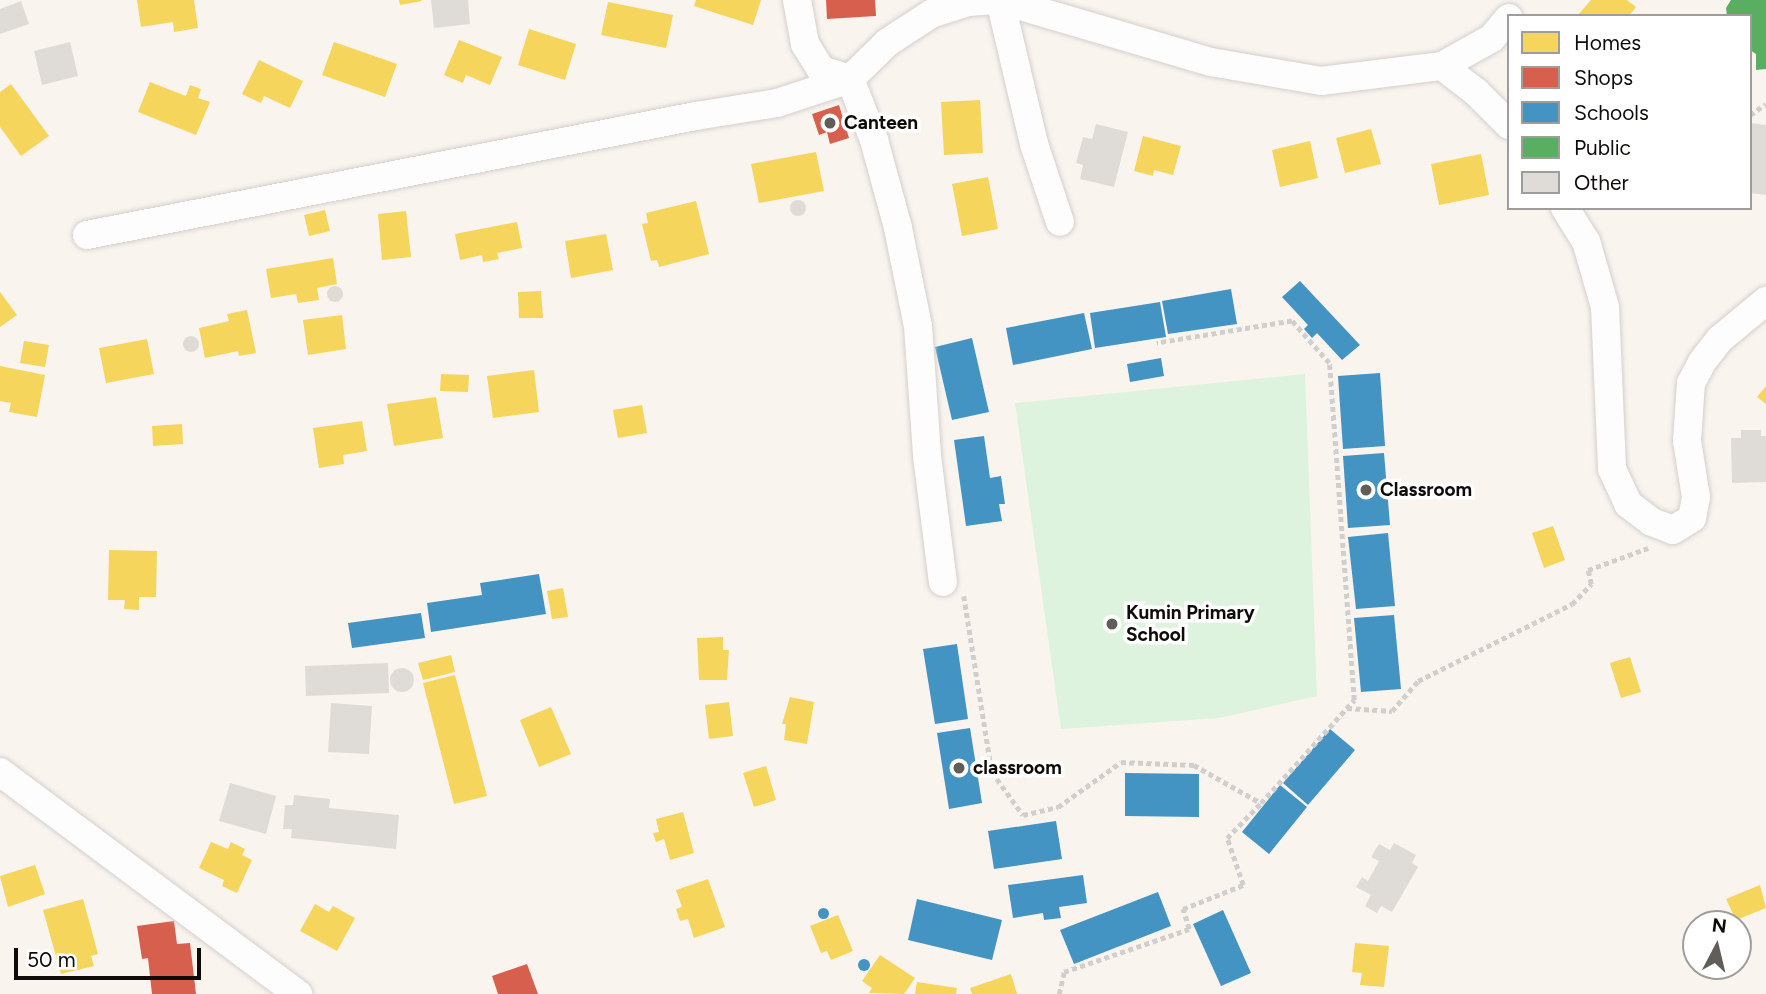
<!DOCTYPE html>
<html>
<head>
<meta charset="utf-8">
<style>
	body { margin:0 }
	#map { position:relative; width:1766px; height:994px; overflow:hidden; background:#faf4ef; font-family:Figtree,sans-serif }
	div>[style] { position:absolute }
	[style*='--x'] { left:calc(var(--x)*1px); top:calc(var(--y)*1px); width:calc(var(--w)*1px); rotate:calc(var(--a)*1deg) }
	.green>* { inset:0; background:#ddf3dd }
	.homes>* { inset:0; background:#f6d55c }
	.shops>* { inset:0; background:#d6604d }
	.schools>* { inset:0; background:#4393c3 }
	.round { border-radius:50% }
	.public>* { inset:0; background:#5aae61 }
	.building>* { inset:0; background:#dfdbd7 }
	.path>* { height:4.5px; margin-top:-2.25px; transform-origin:0; background:repeating-linear-gradient(90deg,#d1cfce 0 5px,transparent 0 8.5px) }
	.roads { filter:drop-shadow(0 0 2px #d4cfcc) drop-shadow(0 0 2px #d4cfcc) }
	.minor>* { height:28px; margin:-14px; padding:0 14px; transform-origin:14px; border-radius:14px; background:#fefdfd }
	.dots>* { width:19px; height:19px; translate:-50% -50%; box-sizing:border-box; border:4px solid #fff; border-radius:50% }
	span { translate:-50% -50%; white-space:nowrap; text-align:center; line-height:1.15; -webkit-text-stroke:7px #fff; paint-order:stroke }
	.poi-label { font-size:19px; color:#0e0b08; font-weight:700 }
	.left { translate:0 -50%; text-align:left }
	.legend { position:absolute; left:1507px; top:14px; width:245px; height:196px; box-sizing:border-box; background:#fff; border:2px solid #9f9d9c; margin:0; padding:9px 12px; list-style:none; font-size:21px; color:#0e0b08 }
	.legend li { display:flex; align-items:center; gap:14px; height:35px }
	.legend b { width:35px; border:2px solid #9f9d9c }
	.north { position:absolute; left:1682px; top:910px; width:70px; height:70px; box-sizing:border-box; background:#fff; border:2px solid #9f9d9c; border-radius:50%; rotate:7deg; font-size:19px; font-weight:700; line-height:28px; text-align:center; color:#0e0b08 }
	.north::after { content:''; display:block; margin:auto; width:24px; height:32px; background:#615d59; clip-path:polygon(50% 0,100% 100%,50% 72%,0 100%) }
	.scale { position:absolute; left:14px; top:948px; width:187px; height:32px; box-sizing:border-box; border:4px solid #0e0b08; border-top:0; padding-left:9px; font-size:21px; line-height:24px; white-space:nowrap; color:#0e0b08; -webkit-text-stroke:5px #fff; paint-order:stroke }
</style>
</head>
<body>
<div id="map">
	<div class="green">
		<div style="clip-path:polygon(1305px 374px,1317px 696px,1219px 718px,1061px 729px,1015px 403px)"></div>
	</div>
	<div class="homes">
		<div style="clip-path:polygon(137px 0,194px 0,198px 28px,174px 32px,173px 22px,141px 27px)"></div>
		<div style="clip-path:polygon(399px 0,421px 0,422px 1px,400px 5px)"></div>
		<div style="clip-path:polygon(696px 0,761px 0,753px 25px,694px 6px)"></div>
		<div style="clip-path:polygon(1591px 0,1627px 0,1636px 7px,1629px 16px,1577px 16px)"></div>
		<div style="clip-path:polygon(608px 2px,673px 15px,666px 48px,601px 35px)"></div>
		<div style="clip-path:polygon(529px 29px,576px 44px,565px 80px,518px 65px)"></div>
		<div style="clip-path:polygon(459px 40px,502px 57px,490px 85px,466px 75px,463px 83px,444px 75px)"></div>
		<div style="clip-path:polygon(334px 42px,397px 64px,385px 97px,322px 75px)"></div>
		<div style="clip-path:polygon(259px 60px,303px 81px,290px 108px,264px 96px,261px 103px,242px 94px)"></div>
		<div style="clip-path:polygon(150px 82px,186px 96px,190px 85px,201px 89px,198px 98px,210px 102px,196px 135px,138px 112px)"></div>
		<div style="clip-path:polygon(11px 84px,49px 136px,21px 156px,0 127px,0 92px)"></div>
		<div style="clip-path:polygon(980px 100px,983px 153px,944px 155px,941px 102px)"></div>
		<div style="clip-path:polygon(1371px 129px,1381px 164px,1345px 173px,1336px 138px)"></div>
		<div style="clip-path:polygon(1143px 136px,1181px 146px,1173px 175px,1154px 170px,1153px 176px,1134px 171px)"></div>
		<div style="clip-path:polygon(1310px 141px,1318px 178px,1280px 187px,1272px 150px)"></div>
		<div style="clip-path:polygon(816px 152px,824px 191px,759px 203px,751px 164px)"></div>
		<div style="clip-path:polygon(1481px 154px,1489px 195px,1439px 205px,1431px 164px)"></div>
		<div style="clip-path:polygon(988px 177px,998px 229px,962px 236px,952px 184px)"></div>
		<div style="clip-path:polygon(696px 201px,709px 254px,659px 267px,657px 260px,651px 261px,642px 224px,648px 223px,646px 213px)"></div>
		<div style="clip-path:polygon(325px 210px,330px 231px,309px 236px,304px 215px)"></div>
		<div style="clip-path:polygon(406px 211px,411px 257px,382px 260px,378px 214px)"></div>
		<div style="clip-path:polygon(517px 222px,522px 248px,497px 253px,499px 259px,483px 262px,482px 255px,460px 260px,455px 234px)"></div>
		<div style="clip-path:polygon(606px 234px,613px 270px,571px 278px,565px 241px)"></div>
		<div style="clip-path:polygon(333px 258px,337px 284px,317px 288px,319px 300px,298px 303px,296px 294px,271px 298px,266px 269px)"></div>
		<div style="clip-path:polygon(541px 291px,543px 318px,519px 318px,518px 292px)"></div>
		<div style="clip-path:polygon(0 292px,17px 315px,0 327px)"></div>
		<div style="clip-path:polygon(247px 310px,256px 353px,239px 356px,238px 351px,205px 358px,199px 328px,229px 321px,227px 314px)"></div>
		<div style="clip-path:polygon(342px 315px,346px 349px,308px 355px,303px 320px)"></div>
		<div style="clip-path:polygon(147px 339px,154px 374px,106px 383px,99px 348px)"></div>
		<div style="clip-path:polygon(24px 341px,49px 345px,45px 367px,20px 363px)"></div>
		<div style="clip-path:polygon(0 366px,45px 375px,37px 417px,9px 412px,11px 403px,0 401px)"></div>
		<div style="clip-path:polygon(534px 370px,539px 412px,493px 418px,487px 376px)"></div>
		<div style="clip-path:polygon(441px 374px,469px 375px,468px 392px,440px 391px)"></div>
		<div style="clip-path:polygon(1766px 386px,1766px 404px,1757px 397px)"></div>
		<div style="clip-path:polygon(436px 397px,443px 438px,394px 446px,387px 404px)"></div>
		<div style="clip-path:polygon(642px 405px,647px 433px,618px 438px,613px 410px)"></div>
		<div style="clip-path:polygon(362px 421px,367px 451px,343px 455px,344px 464px,319px 468px,313px 428px)"></div>
		<div style="clip-path:polygon(182px 424px,183px 444px,153px 446px,152px 426px)"></div>
		<div style="clip-path:polygon(1553px 526px,1565px 560px,1544px 568px,1532px 533px)"></div>
		<div style="clip-path:polygon(109px 550px,157px 551px,156px 597px,139px 597px,139px 610px,124px 609px,125px 600px,108px 600px)"></div>
		<div style="clip-path:polygon(563px 588px,568px 617px,552px 619px,547px 591px)"></div>
		<div style="clip-path:polygon(723px 637px,723px 650px,729px 650px,727px 680px,699px 680px,697px 638px)"></div>
		<div style="clip-path:polygon(451px 655px,455px 672px,423px 680px,418px 663px)"></div>
		<div style="clip-path:polygon(1630px 657px,1641px 692px,1621px 698px,1610px 663px)"></div>
		<div style="clip-path:polygon(455px 675px,487px 796px,454px 804px,423px 683px)"></div>
		<div style="clip-path:polygon(790px 697px,814px 702px,807px 744px,784px 740px,786px 724px,782px 724px)"></div>
		<div style="clip-path:polygon(729px 702px,733px 736px,709px 739px,705px 705px)"></div>
		<div style="clip-path:polygon(551px 707px,571px 754px,539px 767px,520px 720px)"></div>
		<div style="clip-path:polygon(766px 766px,776px 800px,754px 807px,743px 773px)"></div>
		<div style="clip-path:polygon(683px 812px,694px 853px,670px 860px,664px 839px,656px 842px,653px 833px,659px 832px,656px 819px)"></div>
		<div style="clip-path:polygon(211px 842px,228px 849px,231px 842px,245px 849px,242px 855px,252px 860px,237px 893px,222px 886px,224px 880px,199px 868px)"></div>
		<div style="clip-path:polygon(35px 865px,45px 894px,8px 907px,0 876px)"></div>
		<div style="clip-path:polygon(708px 879px,725px 927px,694px 938px,688px 919px,680px 921px,676px 909px,682px 907px,676px 890px)"></div>
		<div style="clip-path:polygon(1760px 885px,1766px 908px,1736px 920px,1726px 899px)"></div>
		<div style="clip-path:polygon(83px 899px,98px 954px,91px 956px,94px 966px,61px 974px,43px 910px)"></div>
		<div style="clip-path:polygon(315px 904px,329px 912px,333px 906px,355px 918px,337px 951px,300px 931px)"></div>
		<div style="clip-path:polygon(838px 915px,853px 951px,831px 960px,827px 951px,821px 953px,810px 926px)"></div>
		<div style="clip-path:polygon(1355px 943px,1389px 946px,1384px 987px,1360px 985px,1362px 973px,1352px 972px)"></div>
		<div style="clip-path:polygon(880px 955px,915px 978px,904px 994px,869px 993px,872px 988px,862px 981px)"></div>
		<div style="clip-path:polygon(1011px 974px,1017px 994px,972px 994px,970px 988px)"></div>
		<div style="clip-path:polygon(917px 982px,957px 988px,956px 994px,915px 994px)"></div>
	</div>
	<div class="shops">
		<div style="clip-path:polygon(826px 0,875px 0,876px 16px,827px 19px)"></div>
		<div style="clip-path:polygon(839px 105px,849px 138px,830px 144px,827px 132px,819px 135px,812px 114px)"></div>
		<div style="clip-path:polygon(174px 921px,177px 944px,190px 943px,196px 994px,152px 994px,148px 958px,142px 959px,137px 926px)"></div>
		<div style="clip-path:polygon(527px 964px,538px 994px,498px 994px,492px 976px)"></div>
	</div>
	<div class="schools">
		<div style="clip-path:polygon(1300px 281px,1360px 345px,1342px 360px,1317px 333px,1312px 338px,1304px 329px,1308px 325px,1282px 297px)"></div>
		<div style="clip-path:polygon(1231px 289px,1237px 324px,1168px 334px,1162px 301px)"></div>
		<div style="clip-path:polygon(1160px 302px,1166px 337px,1095px 348px,1090px 313px)"></div>
		<div style="clip-path:polygon(1084px 313px,1092px 349px,1013px 365px,1006px 328px)"></div>
		<div style="clip-path:polygon(972px 338px,989px 412px,952px 420px,935px 347px)"></div>
		<div style="clip-path:polygon(1161px 358px,1164px 376px,1130px 382px,1127px 364px)"></div>
		<div style="clip-path:polygon(1380px 373px,1385px 446px,1343px 449px,1338px 376px)"></div>
		<div style="clip-path:polygon(984px 436px,990px 478px,1001px 476px,1005px 504px,999px 504px,1002px 521px,966px 526px,954px 440px)"></div>
		<div style="clip-path:polygon(1384px 453px,1390px 525px,1348px 528px,1343px 456px)"></div>
		<div style="clip-path:polygon(1388px 533px,1395px 606px,1356px 609px,1348px 537px)"></div>
		<div style="clip-path:polygon(539px 574px,546px 614px,431px 632px,427px 603px,482px 595px,480px 583px)"></div>
		<div style="clip-path:polygon(421px 613px,425px 638px,352px 648px,348px 623px)"></div>
		<div style="clip-path:polygon(1394px 615px,1401px 689px,1361px 692px,1354px 618px)"></div>
		<div style="clip-path:polygon(957px 644px,968px 719px,935px 724px,923px 649px)"></div>
		<div style="clip-path:polygon(970px 728px,982px 803px,949px 809px,937px 733px)"></div>
		<div style="clip-path:polygon(1330px 729px,1355px 750px,1308px 805px,1283px 783px)"></div>
		<div style="clip-path:polygon(1125px 773px,1199px 774px,1199px 817px,1125px 816px)"></div>
		<div style="clip-path:polygon(1280px 785px,1307px 807px,1269px 854px,1242px 832px)"></div>
		<div style="clip-path:polygon(1056px 821px,1062px 859px,994px 869px,988px 831px)"></div>
		<div style="clip-path:polygon(1083px 875px,1087px 903px,1059px 907px,1061px 918px,1044px 920px,1043px 913px,1013px 918px,1008px 885px)"></div>
		<div style="clip-path:polygon(1158px 892px,1171px 926px,1074px 964px,1060px 930px)"></div>
		<div style="clip-path:polygon(917px 899px,1002px 920px,992px 960px,908px 940px)"></div>
		<div class="round" style="left:817.5px;top:907.5px;width:11px;height:11px"></div>
		<div style="clip-path:polygon(1223px 910px,1251px 973px,1221px 986px,1193px 924px)"></div>
		<div class="round" style="left:858px;top:959px;width:12px;height:12px"></div>
	</div>
	<div class="public">
		<div style="clip-path:polygon(1731px 0,1766px 0,1766px 69px,1756px 70px,1756px 54px,1750px 50px,1750px 16px,1727px 16px,1726px 8px)"></div>
	</div>
	<div class="building">
		<div style="clip-path:polygon(431px 0,468px 0,470px 24px,434px 28px)"></div>
		<div style="clip-path:polygon(21px 1px,29px 24px,0 34px,0 9px)"></div>
		<div style="clip-path:polygon(70px 42px,78px 76px,42px 85px,34px 51px)"></div>
		<div style="clip-path:polygon(1750px 123px,1766px 125px,1766px 195px,1750px 193px)"></div>
		<div style="clip-path:polygon(1096px 124px,1128px 132px,1114px 187px,1080px 179px,1083px 165px,1076px 163px,1083px 137px,1092px 139px)"></div>
		<div class="round" style="left:790px;top:200px;width:16px;height:16px"></div>
		<div class="round" style="left:327px;top:286px;width:16px;height:16px"></div>
		<div class="round" style="left:183px;top:336px;width:16px;height:16px"></div>
		<div style="clip-path:polygon(1741px 430px,1761px 430px,1761px 436px,1766px 436px,1766px 482px,1732px 483px,1731px 438px,1741px 438px)"></div>
		<div style="clip-path:polygon(388px 663px,389px 693px,306px 696px,305px 666px)"></div>
		<div class="round" style="left:390px;top:668px;width:24px;height:24px"></div>
		<div style="clip-path:polygon(331px 703px,372px 706px,369px 754px,328px 752px)"></div>
		<div style="clip-path:polygon(230px 783px,276px 796px,266px 834px,219px 821px)"></div>
		<div style="clip-path:polygon(294px 795px,330px 799px,329px 808px,399px 815px,396px 849px,291px 838px,292px 829px,283px 829px,285px 805px,293px 805px)"></div>
		<div style="clip-path:polygon(1394px 843px,1416px 855px,1412px 863px,1418px 867px,1392px 912px,1381px 906px,1377px 913px,1365px 906px,1371px 895px,1356px 887px,1362px 877px,1368px 881px,1379px 861px,1371px 857px,1379px 844px,1390px 850px)"></div>
	</div>
	<div class="path">
		<div style="--x:1750;--y:115;--w:19;--a:-35"></div>
		<div style="--x:964;--y:596;--w:178;--a:81"></div>
		<div style="--x:992;--y:772;--w:53;--a:54.2"></div>
		<div style="--x:1023;--y:815;--w:36;--a:-13"></div>
		<div style="--x:1058;--y:807;--w:77;--a:-35.5"></div>
		<div style="--x:1121;--y:762;--w:73;--a:2.4"></div>
		<div style="--x:1194;--y:765;--w:77;--a:29.6"></div>
		<div style="--x:1261;--y:803;--w:139;--a:-47.9"></div>
		<div style="--x:1354;--y:700;--w:338;--a:-94.2"></div>
		<div style="--x:1329;--y:363;--w:56;--a:-131.4"></div>
		<div style="--x:1292;--y:321;--w:137;--a:170.7"></div>
		<div style="--x:1347;--y:708;--w:45;--a:3.8"></div>
		<div style="--x:1392;--y:711;--w:40;--a:-49"></div>
		<div style="--x:1418;--y:681;--w:172;--a:-26.6"></div>
		<div style="--x:1572;--y:604;--w:28;--a:-46"></div>
		<div style="--x:1591;--y:584;--w:14;--a:-102"></div>
		<div style="--x:1588;--y:570;--w:64;--a:-20.1"></div>
		<div style="--x:1059;--y:994;--w:23;--a:-77"></div>
		<div style="--x:1064;--y:972;--w:132;--a:-19"></div>
		<div style="--x:1189;--y:929;--w:21;--a:-107"></div>
		<div style="--x:1183;--y:909;--w:65;--a:-21.8"></div>
		<div style="--x:1243;--y:885;--w:50;--a:-108.8"></div>
		<div style="--x:1227;--y:838;--w:49;--a:-45.8"></div>
	</div>
	<div class="roads">
		<div class="minor">
			<div style="--x:797;--y:0;--w:45;--a:79.7"></div>
			<div style="--x:805;--y:44;--w:31;--a:58"></div>
			<div style="--x:821;--y:70;--w:30;--a:17"></div>
			<div style="--x:850;--y:79;--w:66;--a:68.5"></div>
			<div style="--x:874;--y:140;--w:91;--a:74.7"></div>
			<div style="--x:898;--y:228;--w:100;--a:78.5"></div>
			<div style="--x:918;--y:326;--w:130;--a:86"></div>
			<div style="--x:927;--y:456;--w:127;--a:82.8"></div>
			<div style="--x:1000;--y:0;--w:148;--a:76.7"></div>
			<div style="--x:1034;--y:144;--w:82;--a:71.6"></div>
			<div style="--x:1442;--y:66;--w:57;--a:-29.2"></div>
			<div style="--x:1492;--y:38;--w:26;--a:-50"></div>
			<div style="--x:1565;--y:208;--w:39;--a:58"></div>
			<div style="--x:1586;--y:241;--w:69;--a:73.9"></div>
			<div style="--x:1605;--y:307;--w:162;--a:87.5"></div>
			<div style="--x:1612;--y:469;--w:38;--a:65"></div>
			<div style="--x:1628;--y:504;--w:30;--a:37"></div>
			<div style="--x:1652;--y:522;--w:22;--a:21"></div>
			<div style="--x:1673;--y:530;--w:22;--a:-32"></div>
			<div style="--x:1692;--y:518;--w:21;--a:-79"></div>
			<div style="--x:1696;--y:497;--w:57;--a:-99.1"></div>
			<div style="--x:1687;--y:441;--w:58;--a:-86.1"></div>
			<div style="--x:1691;--y:383;--w:24;--a:-62"></div>
			<div style="--x:1702;--y:362;--w:29;--a:-52"></div>
			<div style="--x:1720;--y:339;--w:60;--a:-39.6"></div>
			<div style="--x:87;--y:235;--w:621;--a:-11.06"></div>
			<div style="--x:696;--y:116;--w:82;--a:-9.1"></div>
			<div style="--x:777;--y:103;--w:77;--a:-18.2"></div>
			<div style="--x:850;--y:79;--w:53;--a:-44.2"></div>
			<div style="--x:888;--y:42;--w:51;--a:-33.1"></div>
			<div style="--x:931;--y:14;--w:39;--a:-18"></div>
			<div style="--x:968;--y:2;--w:32;--a:-4"></div>
			<div style="--x:1000;--y:0;--w:220;--a:16.4"></div>
			<div style="--x:1211;--y:62;--w:112;--a:9.8"></div>
			<div style="--x:1321;--y:81;--w:122;--a:-7.1"></div>
			<div style="--x:1442;--y:66;--w:43;--a:37.4"></div>
			<div style="--x:1476;--y:92;--w:47;--a:45"></div>
			<div style="--x:0;--y:772;--w:372;--a:36.7"></div>
		</div>
	</div>
	<div class="dots">
		<div style="left:830px;top:123px;background:#615d59"></div>
		<div style="left:1366px;top:490px;background:#615d59"></div>
		<div style="left:1112px;top:624px;background:#615d59"></div>
		<div style="left:959px;top:768px;background:#615d59"></div>
	</div>
	<div class="poi-label">
		<span class="left" style="left:844px;top:123px">Canteen</span>
		<span class="left" style="left:1380px;top:490px">Classroom</span>
		<span class="left" style="left:1126px;top:624px">Kumin Primary<br>School</span>
		<span class="left" style="left:973px;top:768px">classroom</span>
	</div>
	<ul class="legend">
	<li><b style="height:19px;background:#f6d55c"></b>Homes</li>
	<li><b style="height:19px;background:#d6604d"></b>Shops</li>
	<li><b style="height:19px;background:#4393c3"></b>Schools</li>
	<li><b style="height:19px;background:#5aae61"></b>Public</li>
	<li><b style="height:19px;background:#dfdbd7"></b>Other</li>
	</ul>
	<div class="north">N</div>
	<div class="scale">50 m</div>
</div>
</body>
</html>
